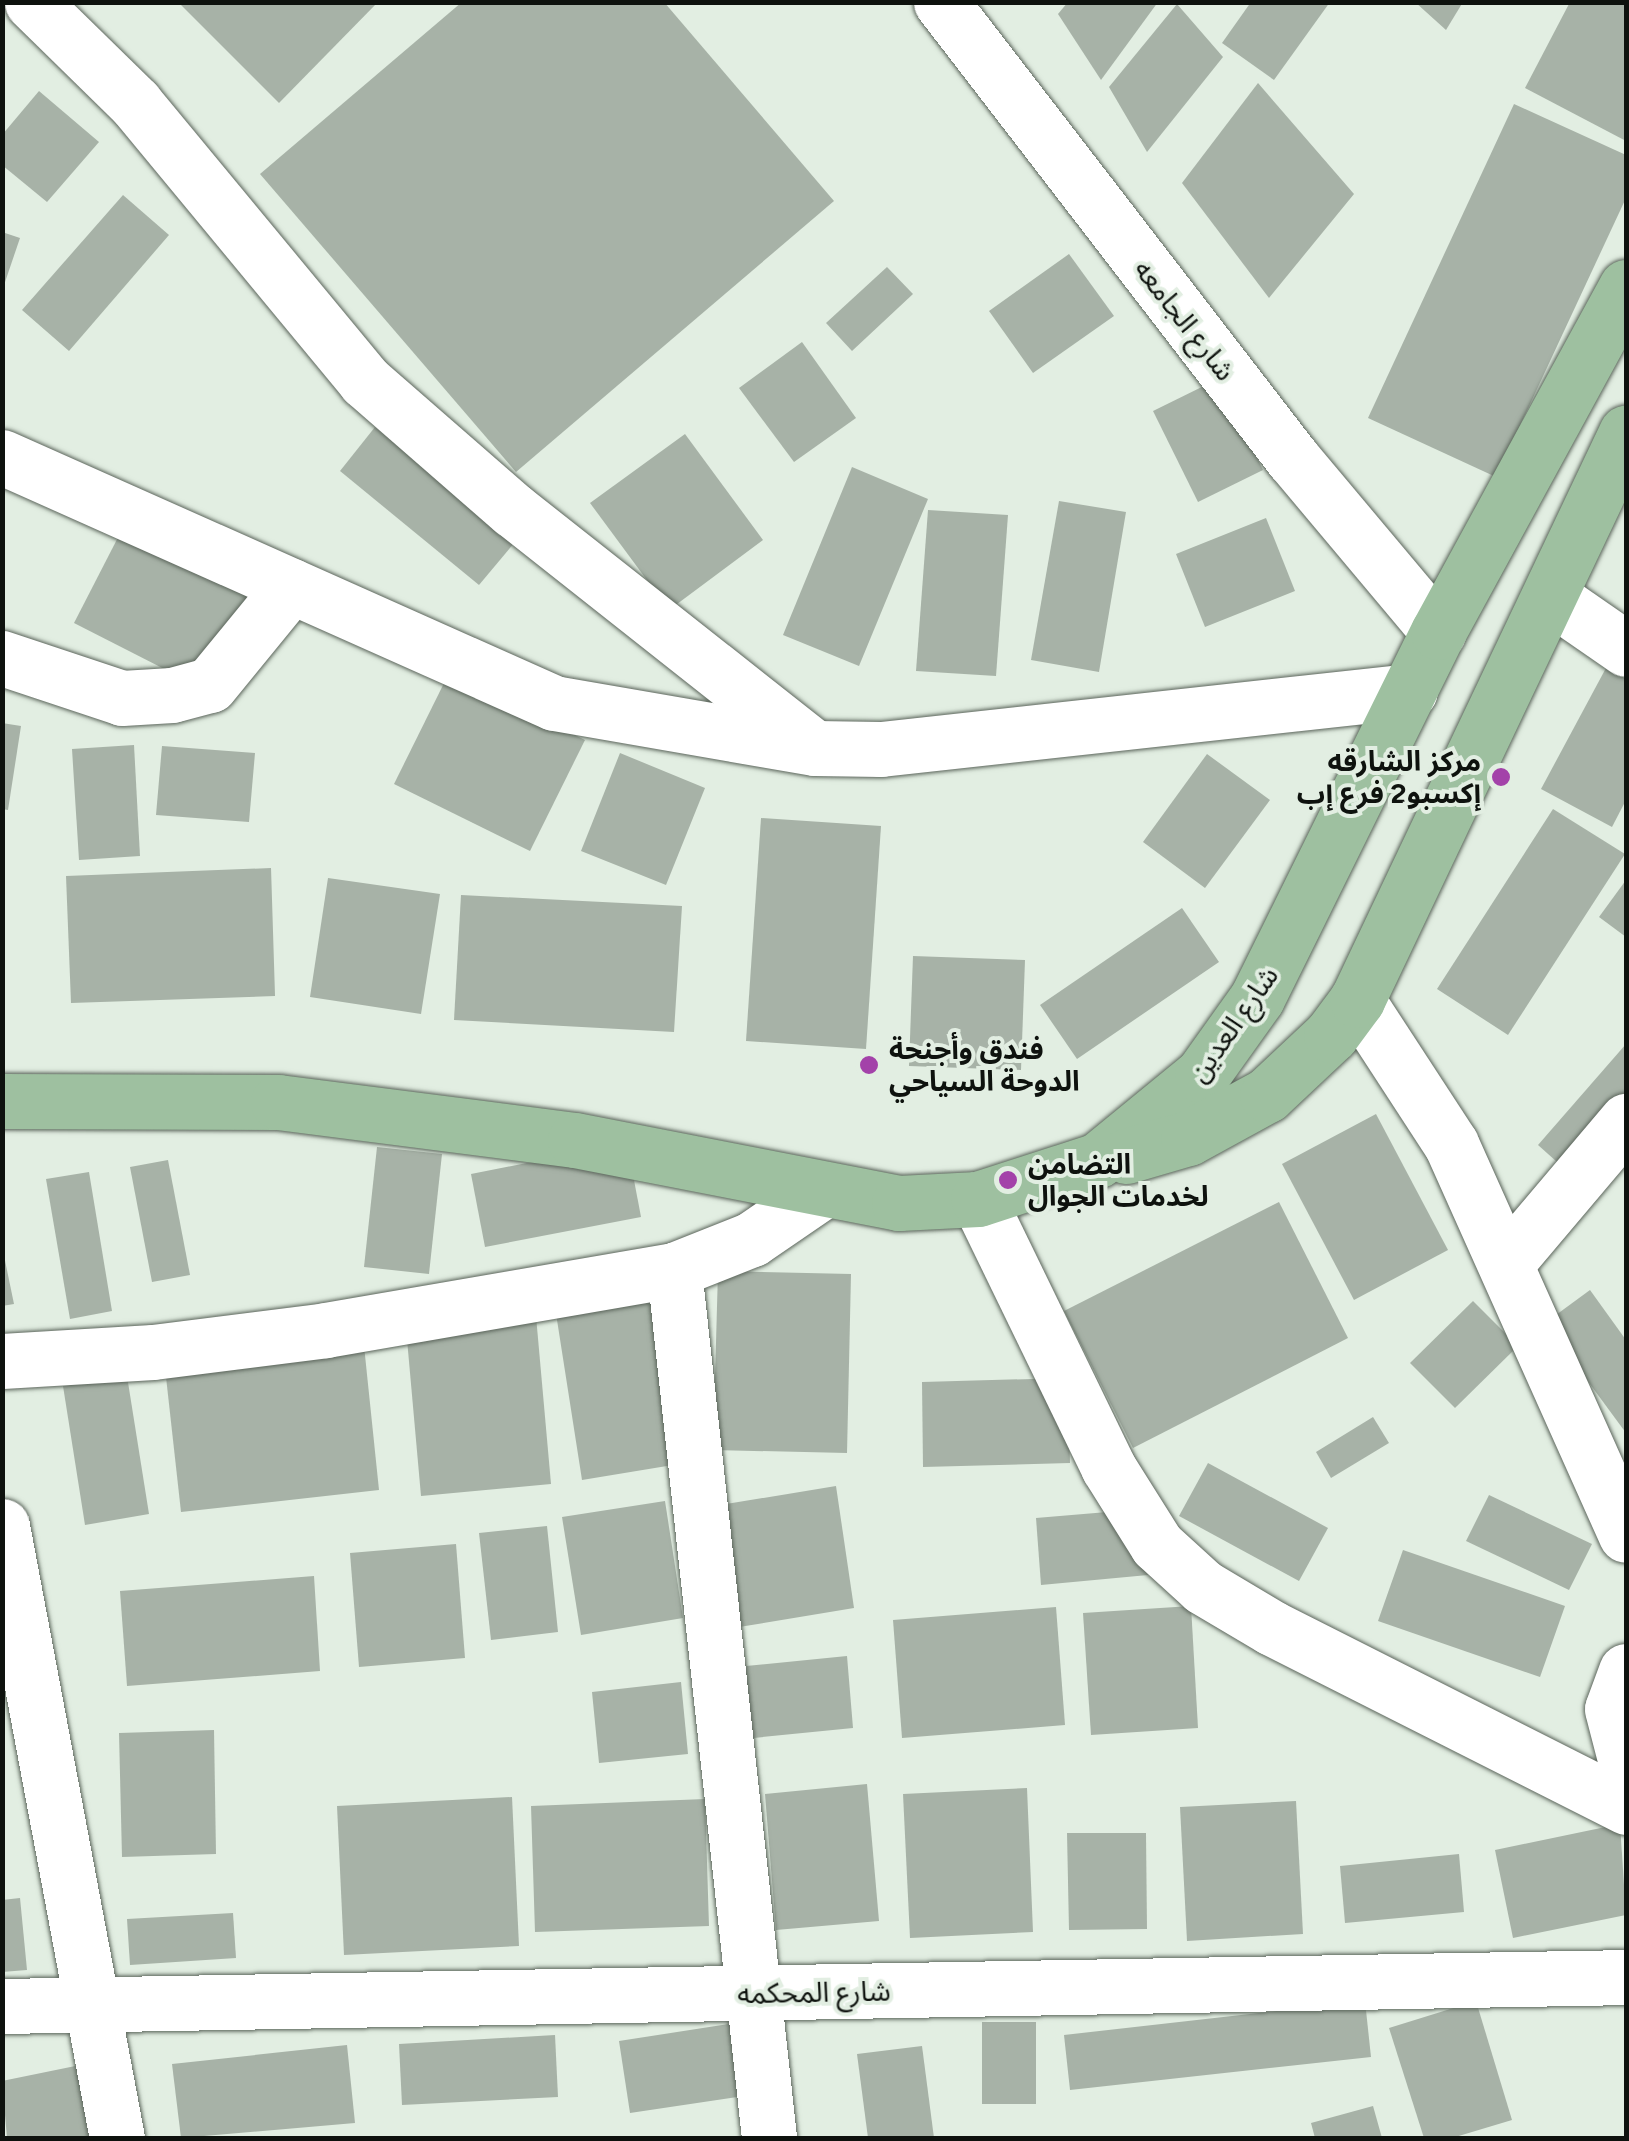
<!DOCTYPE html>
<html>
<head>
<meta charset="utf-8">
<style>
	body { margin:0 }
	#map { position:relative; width:1629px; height:2141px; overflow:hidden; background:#e2eee2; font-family:Figtree,"Noto Sans Arabic",sans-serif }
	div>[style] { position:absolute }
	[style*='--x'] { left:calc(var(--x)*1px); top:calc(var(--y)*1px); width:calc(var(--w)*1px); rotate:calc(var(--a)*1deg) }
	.building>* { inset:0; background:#a7b2a7 }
	.roads { filter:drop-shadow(0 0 2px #5b655b) drop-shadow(0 0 2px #5b655b) }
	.minor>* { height:55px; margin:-27.5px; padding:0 27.5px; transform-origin:27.5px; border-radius:27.5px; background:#fff }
	.major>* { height:55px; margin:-27.5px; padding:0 27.5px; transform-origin:27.5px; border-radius:27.5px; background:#9ec0a0 }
	.dots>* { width:28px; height:28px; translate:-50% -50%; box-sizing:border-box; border:5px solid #e2eee2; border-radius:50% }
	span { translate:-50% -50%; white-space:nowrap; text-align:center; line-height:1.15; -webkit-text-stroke:8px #e2eee2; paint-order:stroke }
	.street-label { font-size:28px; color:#0e120e }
	.poi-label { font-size:28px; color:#0e120e; font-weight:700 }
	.right { translate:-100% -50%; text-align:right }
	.left { translate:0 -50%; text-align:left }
	.frame { position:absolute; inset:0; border:5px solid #0e120e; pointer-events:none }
</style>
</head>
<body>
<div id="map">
	<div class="building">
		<div style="clip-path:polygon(178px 2px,378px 2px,279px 103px)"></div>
		<div style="clip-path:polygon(462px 2px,664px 2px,834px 201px,516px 472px,260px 174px)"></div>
		<div style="clip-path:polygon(1068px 2px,1158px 2px,1101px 80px,1058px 14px)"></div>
		<div style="clip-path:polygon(1251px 2px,1330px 2px,1274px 80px,1222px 43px)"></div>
		<div style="clip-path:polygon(1415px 2px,1463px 2px,1446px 30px)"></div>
		<div style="clip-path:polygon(1570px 2px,1626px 2px,1626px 141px,1525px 88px)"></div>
		<div style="clip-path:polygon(1177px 4px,1223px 57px,1147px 152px,1109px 87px)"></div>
		<div style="clip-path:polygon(1258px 83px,1354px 194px,1269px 298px,1182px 183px)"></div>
		<div style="clip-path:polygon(39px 91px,99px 142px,47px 202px,2px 165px,2px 135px)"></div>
		<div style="clip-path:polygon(1514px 104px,1626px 155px,1626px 198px,1496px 477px,1368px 418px)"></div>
		<div style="clip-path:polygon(123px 195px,169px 235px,69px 351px,22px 310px)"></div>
		<div style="clip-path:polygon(2px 232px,20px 238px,3px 288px,2px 288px)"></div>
		<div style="clip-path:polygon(1069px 254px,1114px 316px,1033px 373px,989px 311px)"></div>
		<div style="clip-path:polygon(887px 267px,913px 294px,852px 351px,826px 323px)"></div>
		<div style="clip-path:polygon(802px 342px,856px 418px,794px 462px,739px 388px)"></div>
		<div style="clip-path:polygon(1218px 379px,1263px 470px,1198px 502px,1153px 411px)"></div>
		<div style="clip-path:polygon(375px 427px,515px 542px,479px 585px,340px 471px)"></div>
		<div style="clip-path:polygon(685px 434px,763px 540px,669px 610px,590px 503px)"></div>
		<div style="clip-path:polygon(852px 467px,928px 499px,859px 666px,783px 635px)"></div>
		<div style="clip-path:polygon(1059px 501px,1126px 512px,1099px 672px,1031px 660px)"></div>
		<div style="clip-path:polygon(928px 510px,1008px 515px,996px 676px,916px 671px)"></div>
		<div style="clip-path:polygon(129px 516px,285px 596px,231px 703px,74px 623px)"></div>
		<div style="clip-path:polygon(1266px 518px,1295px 591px,1205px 627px,1176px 554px)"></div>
		<div style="clip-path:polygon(1606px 668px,1626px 679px,1626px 800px,1612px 827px,1541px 789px)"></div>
		<div style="clip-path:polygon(449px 673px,585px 740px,530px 851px,394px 784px)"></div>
		<div style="clip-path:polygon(2px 723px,21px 726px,8px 810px,2px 809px)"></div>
		<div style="clip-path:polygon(134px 745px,140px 856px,79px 860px,72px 749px)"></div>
		<div style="clip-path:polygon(162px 746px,255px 753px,249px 822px,156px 815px)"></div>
		<div style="clip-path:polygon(620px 753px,705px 788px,666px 885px,581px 851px)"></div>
		<div style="clip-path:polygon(1207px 754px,1270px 800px,1205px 888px,1143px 842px)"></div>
		<div style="clip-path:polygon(1553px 809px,1625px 854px,1508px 1035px,1437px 989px)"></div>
		<div style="clip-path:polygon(761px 818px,881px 826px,866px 1049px,746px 1041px)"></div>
		<div style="clip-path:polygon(271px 868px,275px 996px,71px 1003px,66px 876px)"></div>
		<div style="clip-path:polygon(328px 878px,440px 894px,421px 1014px,310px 997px)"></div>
		<div style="clip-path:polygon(1626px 880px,1626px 937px,1599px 917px)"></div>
		<div style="clip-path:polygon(461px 895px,682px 906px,674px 1032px,454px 1020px)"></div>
		<div style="clip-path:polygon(1182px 908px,1219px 962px,1077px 1059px,1040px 1005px)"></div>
		<div style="clip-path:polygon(913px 956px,1025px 960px,1021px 1070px,909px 1066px)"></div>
		<div style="clip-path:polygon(1626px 1044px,1626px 1101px,1566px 1170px,1538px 1145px)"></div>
		<div style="clip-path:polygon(1376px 1114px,1448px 1250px,1354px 1300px,1282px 1164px)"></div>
		<div style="clip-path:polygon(627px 1143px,641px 1217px,485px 1247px,471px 1174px)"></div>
		<div style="clip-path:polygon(377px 1147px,442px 1154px,429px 1274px,364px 1267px)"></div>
		<div style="clip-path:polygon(168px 1160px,190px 1275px,152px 1282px,130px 1167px)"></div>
		<div style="clip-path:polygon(89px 1172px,112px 1311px,70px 1319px,46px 1179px)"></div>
		<div style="clip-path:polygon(1279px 1202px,1348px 1338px,1133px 1448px,1064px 1311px)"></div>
		<div style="clip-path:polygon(2px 1246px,14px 1304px,2px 1306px)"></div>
		<div style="clip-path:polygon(718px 1271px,851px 1274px,847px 1453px,713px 1450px)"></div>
		<div style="clip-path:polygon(1590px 1290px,1626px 1340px,1626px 1433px,1545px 1323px)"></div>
		<div style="clip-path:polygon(651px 1291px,679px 1464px,582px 1480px,555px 1307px)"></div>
		<div style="clip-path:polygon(1473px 1301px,1518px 1346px,1455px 1408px,1410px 1363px)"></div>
		<div style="clip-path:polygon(536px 1316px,551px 1484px,421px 1496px,406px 1328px)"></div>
		<div style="clip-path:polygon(363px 1336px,379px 1490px,181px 1512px,164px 1359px)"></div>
		<div style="clip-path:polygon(127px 1376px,149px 1514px,85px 1525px,63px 1386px)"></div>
		<div style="clip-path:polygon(1067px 1378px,1070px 1463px,923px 1467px,922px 1382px)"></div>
		<div style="clip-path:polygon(1373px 1417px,1389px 1443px,1331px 1478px,1316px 1452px)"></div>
		<div style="clip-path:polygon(1208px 1463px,1328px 1528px,1299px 1581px,1179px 1516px)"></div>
		<div style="clip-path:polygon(836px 1486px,854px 1608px,733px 1628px,714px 1506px)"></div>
		<div style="clip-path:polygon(1489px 1495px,1592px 1544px,1569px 1590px,1466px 1541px)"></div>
		<div style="clip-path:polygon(665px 1501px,683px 1618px,581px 1635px,562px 1517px)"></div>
		<div style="clip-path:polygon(1143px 1509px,1148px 1575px,1041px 1585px,1036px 1518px)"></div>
		<div style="clip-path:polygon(547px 1526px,558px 1632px,491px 1640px,479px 1533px)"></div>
		<div style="clip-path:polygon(456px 1544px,465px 1658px,359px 1667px,350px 1553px)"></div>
		<div style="clip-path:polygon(1403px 1550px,1565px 1606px,1540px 1677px,1378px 1621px)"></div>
		<div style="clip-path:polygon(314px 1576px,320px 1671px,127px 1686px,120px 1591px)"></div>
		<div style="clip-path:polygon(1191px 1606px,1198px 1728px,1091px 1735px,1083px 1613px)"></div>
		<div style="clip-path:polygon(1056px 1607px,1065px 1725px,902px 1738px,893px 1620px)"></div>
		<div style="clip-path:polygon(847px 1656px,853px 1728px,733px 1740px,726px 1668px)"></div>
		<div style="clip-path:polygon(681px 1682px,688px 1754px,599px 1763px,592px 1692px)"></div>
		<div style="clip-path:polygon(214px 1730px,216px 1854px,122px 1857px,119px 1733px)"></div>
		<div style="clip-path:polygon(867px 1784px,879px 1921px,776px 1930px,765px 1794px)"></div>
		<div style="clip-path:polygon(1027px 1788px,1033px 1932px,910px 1938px,903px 1794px)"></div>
		<div style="clip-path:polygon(512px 1797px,519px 1946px,344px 1955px,337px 1806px)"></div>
		<div style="clip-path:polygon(705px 1799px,709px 1926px,535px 1932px,531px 1806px)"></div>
		<div style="clip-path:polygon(1296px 1801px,1303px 1934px,1187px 1941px,1180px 1807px)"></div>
		<div style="clip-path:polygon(1620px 1824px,1626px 1915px,1513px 1938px,1495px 1850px)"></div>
		<div style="clip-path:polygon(1067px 1833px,1146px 1833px,1147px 1929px,1069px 1930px)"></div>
		<div style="clip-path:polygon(1459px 1854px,1464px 1912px,1345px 1923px,1340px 1866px)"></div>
		<div style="clip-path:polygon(20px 1898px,27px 1970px,2px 1972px,2px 1900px)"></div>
		<div style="clip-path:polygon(233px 1913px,236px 1958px,130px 1965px,127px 1919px)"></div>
		<div style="clip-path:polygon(1365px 2001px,1371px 2057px,1070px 2090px,1064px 2035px)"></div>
		<div style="clip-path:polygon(1476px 2001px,1512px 2120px,1452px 2138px,1424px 2138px,1389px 2028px)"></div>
		<div style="clip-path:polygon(774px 2017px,785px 2090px,630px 2113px,619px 2041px)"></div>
		<div style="clip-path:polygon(982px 2022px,1036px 2022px,1036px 2104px,982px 2104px)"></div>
		<div style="clip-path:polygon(555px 2035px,558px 2097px,402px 2105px,399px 2044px)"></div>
		<div style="clip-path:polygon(347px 2045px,355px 2123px,181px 2138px,172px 2064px)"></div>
		<div style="clip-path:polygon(922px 2046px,934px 2138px,868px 2138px,857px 2054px)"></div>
		<div style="clip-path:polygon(90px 2063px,104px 2138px,7px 2138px,2px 2081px)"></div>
		<div style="clip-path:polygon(1373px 2106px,1382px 2138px,1315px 2138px,1311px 2123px)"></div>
	</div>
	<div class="roads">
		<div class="minor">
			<div style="--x:32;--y:2;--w:144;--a:44.4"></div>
			<div style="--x:135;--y:103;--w:361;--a:50.4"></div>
			<div style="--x:365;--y:381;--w:196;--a:41.1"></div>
			<div style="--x:513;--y:510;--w:381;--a:38.3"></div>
			<div style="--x:941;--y:2;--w:577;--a:52.4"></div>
			<div style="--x:1293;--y:459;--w:226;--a:50"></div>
			<div style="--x:2;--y:457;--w:604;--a:24.02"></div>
			<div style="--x:554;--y:703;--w:265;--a:9.8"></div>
			<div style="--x:815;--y:748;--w:66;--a:0.9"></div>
			<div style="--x:881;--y:749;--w:532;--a:-6.26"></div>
			<div style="--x:1551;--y:597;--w:91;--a:34.7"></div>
			<div style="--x:2;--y:658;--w:126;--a:18.4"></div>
			<div style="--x:122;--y:698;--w:50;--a:-3.4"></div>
			<div style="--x:172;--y:695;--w:39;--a:-15"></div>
			<div style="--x:210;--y:685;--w:128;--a:-50.7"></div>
			<div style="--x:1357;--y:1000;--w:172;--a:56.9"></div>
			<div style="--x:1451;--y:1144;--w:428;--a:65.9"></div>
			<div style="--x:978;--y:1199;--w:298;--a:64.1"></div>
			<div style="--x:1108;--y:1467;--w:92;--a:57.9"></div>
			<div style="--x:1157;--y:1545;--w:62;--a:42.4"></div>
			<div style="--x:1203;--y:1587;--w:80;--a:30.7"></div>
			<div style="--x:1272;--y:1628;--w:397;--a:26.8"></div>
			<div style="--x:1507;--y:1262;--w:185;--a:-49.8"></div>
			<div style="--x:674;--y:1270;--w:873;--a:83.75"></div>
			<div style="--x:2;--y:1361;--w:151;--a:-3.4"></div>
			<div style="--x:153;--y:1352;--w:174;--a:-7.2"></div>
			<div style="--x:326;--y:1330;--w:353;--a:-9.8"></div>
			<div style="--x:674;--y:1270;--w:84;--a:-21.7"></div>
			<div style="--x:752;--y:1239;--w:85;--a:-34.4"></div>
			<div style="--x:2;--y:1526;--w:623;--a:79.36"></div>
			<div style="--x:1626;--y:1671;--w:40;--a:110.2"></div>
			<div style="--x:1612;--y:1709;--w:56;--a:75.5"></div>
			<div style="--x:2;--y:2006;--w:1624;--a:-1.02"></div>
		</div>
		<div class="major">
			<div style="--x:2;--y:1101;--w:276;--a:0.2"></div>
			<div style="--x:278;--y:1102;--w:299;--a:7.3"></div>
			<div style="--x:575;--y:1140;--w:330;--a:11"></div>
			<div style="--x:899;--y:1203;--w:79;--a:-2.9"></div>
			<div style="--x:978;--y:1199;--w:126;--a:-18"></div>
			<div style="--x:1098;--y:1160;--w:134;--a:-39.3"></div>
			<div style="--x:1202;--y:1075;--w:95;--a:-54.5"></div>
			<div style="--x:1257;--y:998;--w:408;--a:-63.7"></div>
			<div style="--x:1438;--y:632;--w:393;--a:-61.4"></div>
			<div style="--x:1126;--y:1156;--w:65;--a:-16.2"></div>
			<div style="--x:1188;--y:1138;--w:90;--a:-28.6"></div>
			<div style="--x:1267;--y:1095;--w:88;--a:-43.2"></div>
			<div style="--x:1331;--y:1035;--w:44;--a:-53.4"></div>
			<div style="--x:1357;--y:1000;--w:628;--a:-64.62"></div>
		</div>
	</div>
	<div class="dots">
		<div style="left:1501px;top:777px;background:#a342a9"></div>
		<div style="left:869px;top:1065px;background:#a342a9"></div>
		<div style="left:1008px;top:1180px;background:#a342a9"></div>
	</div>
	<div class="street-label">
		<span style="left:1185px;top:320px;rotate:52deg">شارع الجامعه</span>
		<span style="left:1233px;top:1024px;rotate:-55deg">شارع العدين</span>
		<span style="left:814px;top:1992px;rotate:-1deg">شارع المحكمه</span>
	</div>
	<div class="poi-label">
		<span class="right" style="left:1481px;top:777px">مركز الشارقه<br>إكسبو2 فرع إب</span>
		<span class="left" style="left:889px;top:1065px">فندق وأجنحة<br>الدوحة السياحي</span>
		<span class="left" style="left:1028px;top:1180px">التضامن<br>لخدمات الجوال</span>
	</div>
	<div class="frame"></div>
</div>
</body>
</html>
